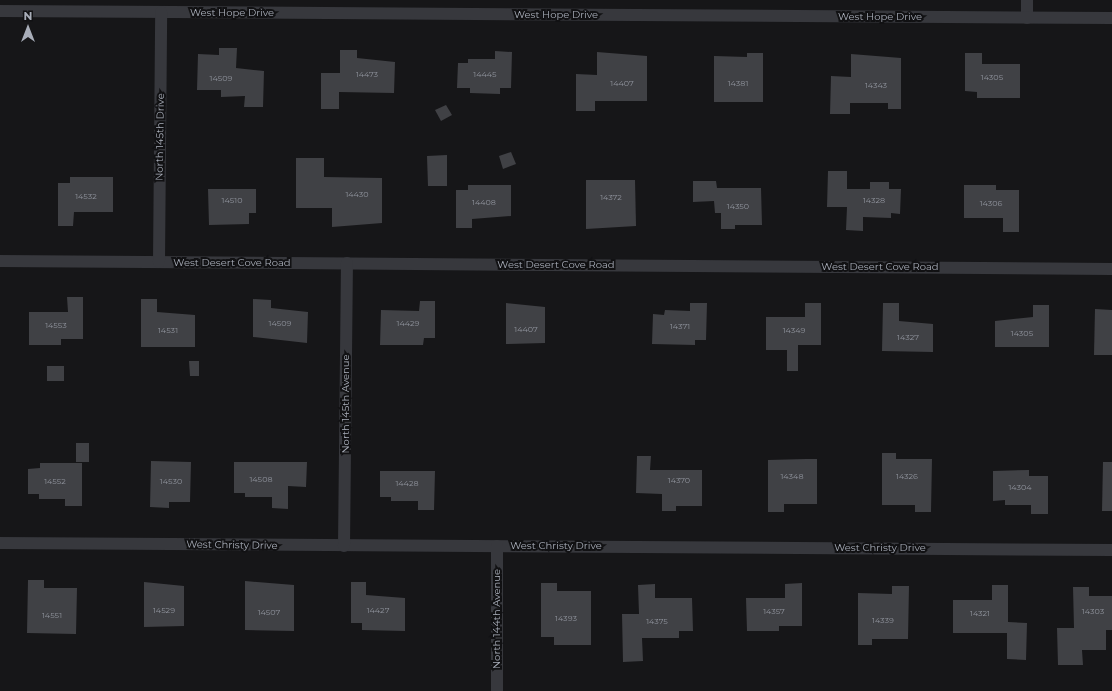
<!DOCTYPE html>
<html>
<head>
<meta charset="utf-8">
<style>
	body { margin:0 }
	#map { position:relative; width:1112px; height:691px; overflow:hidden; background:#161618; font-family:Montserrat,sans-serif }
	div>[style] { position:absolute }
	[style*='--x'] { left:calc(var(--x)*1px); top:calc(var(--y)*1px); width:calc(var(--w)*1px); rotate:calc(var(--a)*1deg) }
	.building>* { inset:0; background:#404145 }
	.street>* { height:12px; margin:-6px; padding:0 6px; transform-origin:6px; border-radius:6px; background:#37383d }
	span { translate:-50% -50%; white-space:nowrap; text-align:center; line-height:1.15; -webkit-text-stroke:4px #111113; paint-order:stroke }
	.number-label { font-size:8px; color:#8e929b }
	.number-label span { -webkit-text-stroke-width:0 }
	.street-label { font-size:10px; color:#a8adb8 }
	.north { position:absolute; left:8px; top:8px; width:40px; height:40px; -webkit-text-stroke:3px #111113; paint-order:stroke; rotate:0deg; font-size:11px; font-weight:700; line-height:16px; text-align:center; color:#a8adb8 }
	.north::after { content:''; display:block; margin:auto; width:14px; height:18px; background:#a8adb8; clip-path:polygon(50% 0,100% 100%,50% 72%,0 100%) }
</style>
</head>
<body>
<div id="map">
	<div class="building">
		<div style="clip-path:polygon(219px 48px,237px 48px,236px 68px,264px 71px,263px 107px,244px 107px,245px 96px,221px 97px,221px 90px,197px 90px,198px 54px,219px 55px)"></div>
		<div style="clip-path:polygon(340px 50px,357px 50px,357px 58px,395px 62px,394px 93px,339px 92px,339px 109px,321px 109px,321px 73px,340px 73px)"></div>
		<div style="clip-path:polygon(495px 51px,512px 52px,511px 88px,500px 88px,500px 94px,470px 93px,470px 88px,457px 88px,458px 63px,468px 63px,468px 59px,495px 59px)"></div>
		<div style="clip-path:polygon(597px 52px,647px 56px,647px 101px,595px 101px,595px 111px,576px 111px,576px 74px,597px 75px)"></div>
		<div style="clip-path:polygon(747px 53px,763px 53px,763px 102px,714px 102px,714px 56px,747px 57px)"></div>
		<div style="clip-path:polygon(965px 53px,982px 53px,982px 64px,1020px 64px,1020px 98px,977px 98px,977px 92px,965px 91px)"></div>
		<div style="clip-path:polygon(851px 54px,901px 58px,901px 109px,888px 109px,888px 103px,850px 103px,850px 114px,830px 114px,831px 76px,851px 77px)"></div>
		<div style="clip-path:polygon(446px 105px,452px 115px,441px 121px,435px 110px)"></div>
		<div style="clip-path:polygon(511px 152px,516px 164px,503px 169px,499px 156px)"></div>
		<div style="clip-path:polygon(447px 155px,447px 186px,428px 186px,427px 156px)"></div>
		<div style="clip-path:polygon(296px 158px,324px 158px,324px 177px,382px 178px,382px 223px,332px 227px,332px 208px,296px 208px)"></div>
		<div style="clip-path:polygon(828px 171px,847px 171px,847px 189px,870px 189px,870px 182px,889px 182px,889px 189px,901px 189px,900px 214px,891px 213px,891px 218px,863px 217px,863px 231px,846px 230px,847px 207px,827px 207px)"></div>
		<div style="clip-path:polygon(70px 177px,113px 177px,113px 212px,74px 212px,73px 226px,58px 226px,58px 183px,70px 183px)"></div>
		<div style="clip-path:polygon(586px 180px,635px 180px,636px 226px,586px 229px)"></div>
		<div style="clip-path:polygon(693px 181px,716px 181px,717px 188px,761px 188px,762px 225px,735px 225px,735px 229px,721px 229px,721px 213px,715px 213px,714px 201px,693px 202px)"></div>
		<div style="clip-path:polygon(468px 185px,511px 185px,511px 216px,472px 219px,472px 228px,456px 228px,456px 190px,468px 190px)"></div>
		<div style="clip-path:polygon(964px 185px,996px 185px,996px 190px,1019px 190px,1019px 232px,1003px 232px,1003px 218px,964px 218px)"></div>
		<div style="clip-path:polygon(208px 189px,256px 189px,256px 213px,249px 213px,249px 224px,209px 225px)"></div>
		<div style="clip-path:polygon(67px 297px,83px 297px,83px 339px,61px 339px,61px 345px,29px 345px,29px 312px,68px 312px)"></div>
		<div style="clip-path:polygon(141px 299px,157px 299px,157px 312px,195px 315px,195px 347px,141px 347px)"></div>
		<div style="clip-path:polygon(253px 299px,271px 300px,271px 308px,308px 312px,307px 343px,253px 337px)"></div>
		<div style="clip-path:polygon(420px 301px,435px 301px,435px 338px,424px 338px,423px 345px,380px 345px,381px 310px,419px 311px)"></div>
		<div style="clip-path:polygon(506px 303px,545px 307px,545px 343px,506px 344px)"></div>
		<div style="clip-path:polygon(690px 303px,707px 303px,706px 340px,695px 340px,695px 345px,652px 344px,653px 314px,664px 315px,665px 310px,690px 311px)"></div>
		<div style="clip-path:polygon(805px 303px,821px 303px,821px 345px,798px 345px,798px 371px,787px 371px,787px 350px,766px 350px,766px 317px,805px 317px)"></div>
		<div style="clip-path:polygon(883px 303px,899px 303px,899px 321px,933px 324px,933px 352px,882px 351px)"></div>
		<div style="clip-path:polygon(1033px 305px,1049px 305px,1049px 347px,995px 347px,995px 321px,1033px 317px)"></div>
		<div style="clip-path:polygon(1095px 309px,1112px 310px,1112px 355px,1094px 355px)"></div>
		<div style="clip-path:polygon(189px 361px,199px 361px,199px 376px,190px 376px)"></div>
		<div style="clip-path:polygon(47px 366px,64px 366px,64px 381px,47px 381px)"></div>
		<div style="clip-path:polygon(76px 443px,89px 443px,89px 462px,76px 462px)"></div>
		<div style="clip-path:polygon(882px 453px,896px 453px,896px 459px,932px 459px,931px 512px,915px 512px,915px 505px,882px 505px)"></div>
		<div style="clip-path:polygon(637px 456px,651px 456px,650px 470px,702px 470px,702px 506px,676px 506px,676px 511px,662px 511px,662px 494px,636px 493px)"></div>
		<div style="clip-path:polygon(806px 459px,817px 459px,817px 504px,784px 504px,784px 512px,768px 512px,768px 460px)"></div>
		<div style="clip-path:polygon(151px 461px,191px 462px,190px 502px,169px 502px,169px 508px,150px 507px)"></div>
		<div style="clip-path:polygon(234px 462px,307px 462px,306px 487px,288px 486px,288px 509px,272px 508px,272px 497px,245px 497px,245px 493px,234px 493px)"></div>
		<div style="clip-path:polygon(1103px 462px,1112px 462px,1112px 511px,1102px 511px)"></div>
		<div style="clip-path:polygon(40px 463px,82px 463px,82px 506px,65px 506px,65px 499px,39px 499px,39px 494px,28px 494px,28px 469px,40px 468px)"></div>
		<div style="clip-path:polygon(1029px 470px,1029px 476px,1048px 476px,1048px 514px,1031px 514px,1031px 505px,1005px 505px,1005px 500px,993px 501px,993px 471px)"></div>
		<div style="clip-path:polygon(380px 471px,435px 471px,434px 510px,418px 510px,418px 501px,391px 501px,391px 497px,380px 497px)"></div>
		<div style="clip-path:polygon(28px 580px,44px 580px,44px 588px,77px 588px,76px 634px,27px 633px)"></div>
		<div style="clip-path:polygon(245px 581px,294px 585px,294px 631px,245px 630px)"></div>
		<div style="clip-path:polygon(144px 582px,184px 586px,184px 626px,144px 627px)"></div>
		<div style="clip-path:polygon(351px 582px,366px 582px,366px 595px,405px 598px,405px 631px,362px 630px,362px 623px,351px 623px)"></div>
		<div style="clip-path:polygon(541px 583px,557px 583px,557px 591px,591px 591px,591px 645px,554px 645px,554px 637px,541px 637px)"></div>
		<div style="clip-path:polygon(802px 583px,802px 626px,779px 626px,779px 631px,747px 631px,746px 598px,785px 598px,785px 584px)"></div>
		<div style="clip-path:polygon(655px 584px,655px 598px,692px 598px,693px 631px,679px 631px,679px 638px,642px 638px,643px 661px,623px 662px,622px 614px,639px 614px,638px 585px)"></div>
		<div style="clip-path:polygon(992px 585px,1008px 585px,1008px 622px,1027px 623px,1026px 660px,1007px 659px,1007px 633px,953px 633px,953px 600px,992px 600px)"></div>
		<div style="clip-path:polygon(892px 586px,909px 586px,908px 639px,872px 639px,872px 645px,858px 645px,858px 593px,892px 594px)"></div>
		<div style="clip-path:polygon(1073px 587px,1089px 587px,1089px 596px,1112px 596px,1112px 630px,1106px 630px,1106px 650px,1082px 650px,1083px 665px,1058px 665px,1057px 628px,1074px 628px)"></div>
	</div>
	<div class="street">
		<div style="--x:1027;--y:0;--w:18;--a:90"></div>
		<div style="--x:0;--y:11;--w:1112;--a:0.36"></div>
		<div style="--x:0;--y:261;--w:1112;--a:0.41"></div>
		<div style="--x:159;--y:262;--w:250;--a:-89.5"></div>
		<div style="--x:0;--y:543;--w:1112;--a:0.36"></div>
		<div style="--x:344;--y:546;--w:283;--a:-89.4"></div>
		<div style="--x:497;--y:691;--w:145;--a:-90"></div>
	</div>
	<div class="number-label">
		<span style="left:367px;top:75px">14473</span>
		<span style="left:485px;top:75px">14445</span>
		<span style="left:992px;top:78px">14305</span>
		<span style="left:221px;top:79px">14509</span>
		<span style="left:622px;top:84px">14407</span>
		<span style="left:738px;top:84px">14381</span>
		<span style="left:876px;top:86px">14343</span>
		<span style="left:357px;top:195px">14430</span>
		<span style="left:86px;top:197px">14532</span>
		<span style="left:611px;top:198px">14372</span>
		<span style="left:232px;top:201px">14510</span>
		<span style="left:874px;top:201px">14328</span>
		<span style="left:484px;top:203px">14408</span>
		<span style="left:991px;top:204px">14306</span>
		<span style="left:738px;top:207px">14350</span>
		<span style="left:280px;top:324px">14509</span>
		<span style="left:408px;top:324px">14429</span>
		<span style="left:56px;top:326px">14553</span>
		<span style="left:680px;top:327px">14371</span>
		<span style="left:526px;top:330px">14407</span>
		<span style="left:168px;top:331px">14531</span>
		<span style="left:794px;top:331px">14349</span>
		<span style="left:1022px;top:334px">14305</span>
		<span style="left:908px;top:338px">14327</span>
		<span style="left:792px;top:477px">14348</span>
		<span style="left:907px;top:477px">14326</span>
		<span style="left:261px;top:480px">14508</span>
		<span style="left:679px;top:481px">14370</span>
		<span style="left:55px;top:482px">14552</span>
		<span style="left:171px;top:482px">14530</span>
		<span style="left:407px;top:484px">14428</span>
		<span style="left:1020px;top:488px">14304</span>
		<span style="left:164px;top:611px">14529</span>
		<span style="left:378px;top:611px">14427</span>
		<span style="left:774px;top:612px">14357</span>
		<span style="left:1093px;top:612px">14303</span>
		<span style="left:269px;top:613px">14507</span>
		<span style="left:980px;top:614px">14321</span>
		<span style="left:52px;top:616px">14551</span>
		<span style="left:566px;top:619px">14393</span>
		<span style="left:883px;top:621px">14339</span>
		<span style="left:657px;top:622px">14375</span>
	</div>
	<div class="street-label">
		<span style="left:232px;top:13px">West Hope Drive</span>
		<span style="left:556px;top:15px">West Hope Drive</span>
		<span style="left:880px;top:17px">West Hope Drive</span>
		<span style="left:160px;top:137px;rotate:-89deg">North 145th Drive</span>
		<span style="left:232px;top:263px">West Desert Cove Road</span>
		<span style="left:556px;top:265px">West Desert Cove Road</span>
		<span style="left:880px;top:267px">West Desert Cove Road</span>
		<span style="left:346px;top:404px;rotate:-90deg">North 145th Avenue</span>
		<span style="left:232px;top:545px;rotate:1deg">West Christy Drive</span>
		<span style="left:556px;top:546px">West Christy Drive</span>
		<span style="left:880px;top:548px">West Christy Drive</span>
		<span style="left:497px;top:619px;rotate:-90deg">North 144th Avenue</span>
	</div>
	<div class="north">N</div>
</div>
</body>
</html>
